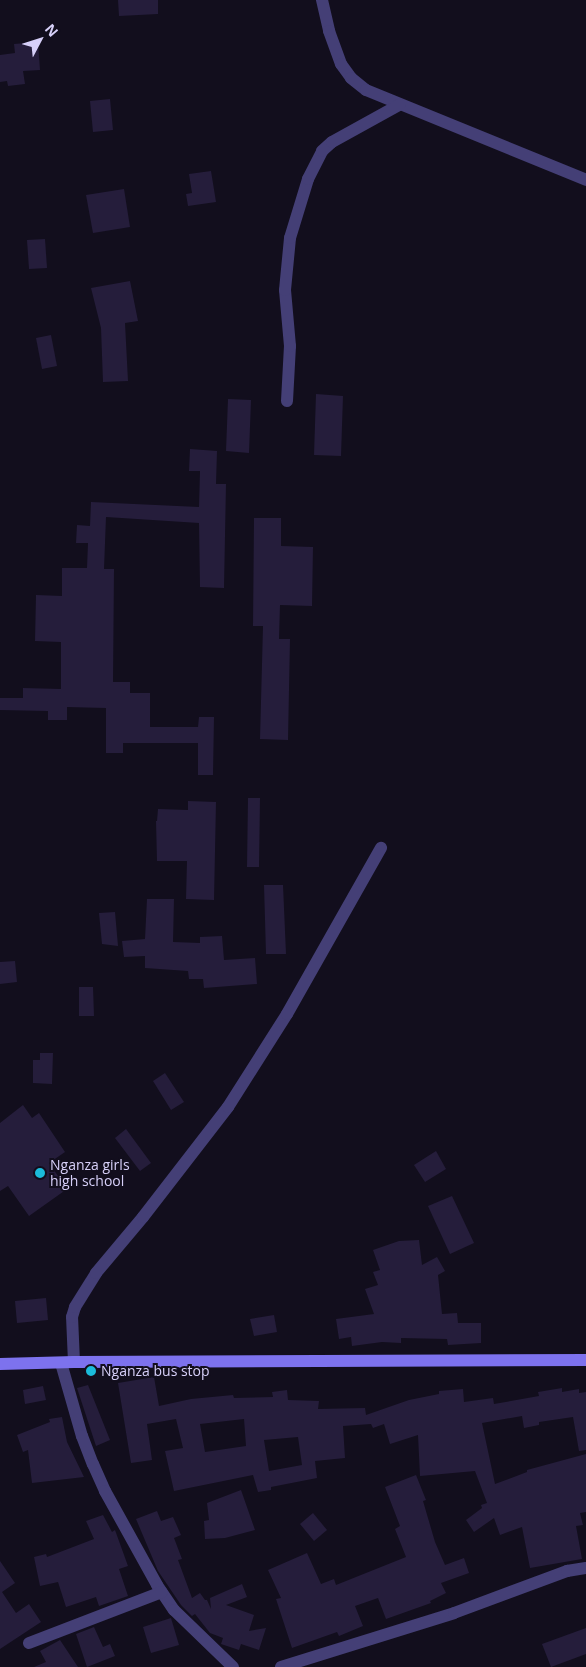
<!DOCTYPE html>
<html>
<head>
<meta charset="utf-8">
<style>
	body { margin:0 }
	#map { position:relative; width:586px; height:1667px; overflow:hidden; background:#120e1d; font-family:"Open Sans",sans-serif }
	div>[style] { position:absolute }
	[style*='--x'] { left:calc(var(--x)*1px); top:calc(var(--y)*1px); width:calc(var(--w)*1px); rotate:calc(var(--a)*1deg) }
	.building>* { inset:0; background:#251d3b }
	.street>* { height:12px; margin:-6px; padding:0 6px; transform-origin:6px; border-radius:6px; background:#443f76 }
	.secondary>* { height:12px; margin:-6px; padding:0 6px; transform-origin:6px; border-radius:6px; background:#7d72ee }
	.dots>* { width:14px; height:14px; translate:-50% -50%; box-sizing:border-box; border:2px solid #120e1d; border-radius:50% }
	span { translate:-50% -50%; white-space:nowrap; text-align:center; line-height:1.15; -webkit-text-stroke:4px #120e1d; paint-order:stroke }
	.poi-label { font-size:14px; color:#d7d0f9 }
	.left { translate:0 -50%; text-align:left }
	.north { position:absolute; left:15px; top:15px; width:50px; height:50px; -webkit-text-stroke:4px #120e1d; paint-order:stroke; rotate:50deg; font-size:14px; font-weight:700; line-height:20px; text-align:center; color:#d7d0f9 }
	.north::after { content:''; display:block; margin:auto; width:18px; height:22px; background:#d7d0f9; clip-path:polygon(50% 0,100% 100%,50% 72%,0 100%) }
</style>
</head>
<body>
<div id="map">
	<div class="building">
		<div style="clip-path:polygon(118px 0,158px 0,158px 14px,119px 16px)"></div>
		<div style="clip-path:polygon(38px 42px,40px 70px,23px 71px,25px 84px,8px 86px,7px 81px,0 82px,0 55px,15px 53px,14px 44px)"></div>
		<div style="clip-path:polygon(110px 99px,113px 130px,93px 132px,90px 101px)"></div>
		<div style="clip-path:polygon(211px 171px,216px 202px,188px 206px,186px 194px,192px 193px,189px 174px)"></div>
		<div style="clip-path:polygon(124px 189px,130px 227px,93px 233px,86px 195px)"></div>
		<div style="clip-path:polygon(45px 239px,47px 268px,29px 269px,27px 240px)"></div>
		<div style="clip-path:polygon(130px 281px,138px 321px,125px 323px,128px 381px,103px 382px,101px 328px,91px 288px)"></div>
		<div style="clip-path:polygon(51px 335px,57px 366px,42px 369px,36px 338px)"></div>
		<div style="clip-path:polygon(316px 394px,343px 396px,341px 456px,314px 455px)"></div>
		<div style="clip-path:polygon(228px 399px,251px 400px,249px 453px,226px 451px)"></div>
		<div style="clip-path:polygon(190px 449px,217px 451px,216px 484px,226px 484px,224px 588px,200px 587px,199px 523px,106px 517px,104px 569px,114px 569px,113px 682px,130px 682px,130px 693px,150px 693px,150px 727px,198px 727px,199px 717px,214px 717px,213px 775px,198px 775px,198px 743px,123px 743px,123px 753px,106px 753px,106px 708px,67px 707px,67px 720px,48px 720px,48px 711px,0 710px,0 698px,23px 698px,23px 688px,61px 689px,61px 642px,35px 641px,36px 595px,62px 596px,62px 568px,87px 568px,88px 543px,76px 543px,77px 525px,90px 526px,91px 502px,199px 507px,200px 471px,189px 471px)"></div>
		<div style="clip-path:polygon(254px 518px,281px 518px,281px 546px,313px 547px,312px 606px,280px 605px,279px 639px,290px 639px,288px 740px,260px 739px,263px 626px,253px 626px)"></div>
		<div style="clip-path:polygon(248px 798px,260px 798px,259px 867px,247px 867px)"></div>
		<div style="clip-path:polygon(188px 801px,216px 802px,214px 900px,186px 899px,187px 861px,157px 861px,156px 821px,157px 821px,158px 809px,188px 810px)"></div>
		<div style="clip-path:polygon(264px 885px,283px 885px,286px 954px,266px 954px)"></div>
		<div style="clip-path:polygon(147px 899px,174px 899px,173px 942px,200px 943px,200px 937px,222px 936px,224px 960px,255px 958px,257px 984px,204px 988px,203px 979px,189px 979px,188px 971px,145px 968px,145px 956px,124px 957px,122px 941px,145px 939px)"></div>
		<div style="clip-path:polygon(115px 912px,118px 946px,102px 944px,99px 913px)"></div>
		<div style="clip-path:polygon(15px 961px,17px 982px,0 984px,0 962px)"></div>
		<div style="clip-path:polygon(79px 987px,93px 987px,94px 1016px,79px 1016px)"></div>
		<div style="clip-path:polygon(40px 1053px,53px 1053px,52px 1084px,33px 1083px,33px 1060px,40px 1060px)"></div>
		<div style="clip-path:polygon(165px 1073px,184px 1102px,171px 1110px,153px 1081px)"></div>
		<div style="clip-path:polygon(23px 1105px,32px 1118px,39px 1113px,65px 1152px,49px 1163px,67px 1189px,29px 1216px,8px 1186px,0 1191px,0 1123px)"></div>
		<div style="clip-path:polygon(126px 1129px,151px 1163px,140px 1171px,115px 1138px)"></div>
		<div style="clip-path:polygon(436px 1151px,446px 1169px,425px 1182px,414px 1165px)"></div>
		<div style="clip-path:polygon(452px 1196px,474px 1243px,450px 1254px,428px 1206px)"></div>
		<div style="clip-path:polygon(419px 1240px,422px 1265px,437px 1257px,445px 1271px,438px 1275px,442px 1314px,457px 1313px,458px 1323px,481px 1323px,481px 1343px,448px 1345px,447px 1339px,401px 1338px,401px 1343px,382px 1342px,352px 1346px,351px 1337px,339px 1339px,336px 1319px,374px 1314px,365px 1289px,378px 1285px,373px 1272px,380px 1270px,373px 1250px,399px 1241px)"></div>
		<div style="clip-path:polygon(46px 1298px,48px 1320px,17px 1323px,15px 1301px)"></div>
		<div style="clip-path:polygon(274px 1315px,277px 1332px,254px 1336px,250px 1319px)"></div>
		<div style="clip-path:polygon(evenodd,154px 1377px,159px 1406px,191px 1399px,233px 1395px,234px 1398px,273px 1397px,272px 1392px,287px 1390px,288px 1400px,319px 1401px,318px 1409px,365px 1408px,366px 1415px,409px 1400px,439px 1394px,439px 1391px,463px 1389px,464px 1402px,493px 1398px,494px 1404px,539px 1396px,538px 1392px,562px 1388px,562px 1392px,579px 1389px,579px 1393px,586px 1392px,586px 1450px,579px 1451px,573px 1417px,539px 1422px,539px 1425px,524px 1428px,522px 1416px,482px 1423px,495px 1484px,527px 1472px,527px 1470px,586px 1454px,586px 1512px,580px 1513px,583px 1525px,576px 1526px,582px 1559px,530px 1568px,522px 1527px,500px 1535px,494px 1518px,474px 1532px,466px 1520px,482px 1508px,481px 1505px,487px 1503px,475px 1471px,420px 1476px,418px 1435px,390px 1444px,384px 1424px,373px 1428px,371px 1424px,343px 1426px,345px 1458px,315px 1461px,317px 1478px,271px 1487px,271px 1490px,258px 1492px,253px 1475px,174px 1491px,165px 1451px,183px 1448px,176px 1419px,147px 1424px,152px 1460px,131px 1463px,118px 1383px,154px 1377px,244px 1419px,246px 1446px,205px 1452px,200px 1424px,244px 1419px,154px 1377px,298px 1437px,302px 1465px,269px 1471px,264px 1440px,298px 1437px)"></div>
		<div style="clip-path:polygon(88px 1385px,110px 1440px,96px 1446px,77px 1388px)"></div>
		<div style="clip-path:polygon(43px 1386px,46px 1400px,25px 1404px,23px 1390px)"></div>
		<div style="clip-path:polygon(62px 1417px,67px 1442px,84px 1477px,32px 1483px,28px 1450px,23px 1452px,17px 1435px,50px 1422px,49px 1419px)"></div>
		<div style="clip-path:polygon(416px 1475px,426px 1500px,423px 1501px,435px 1542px,445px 1565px,464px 1558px,469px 1573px,441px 1583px,446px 1593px,430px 1601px,431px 1603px,386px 1619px,378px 1598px,355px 1606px,363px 1626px,339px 1636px,337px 1632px,292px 1648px,276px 1599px,281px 1598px,268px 1570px,307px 1553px,321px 1584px,334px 1579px,336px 1585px,406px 1557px,395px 1529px,400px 1526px,385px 1487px)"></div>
		<div style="clip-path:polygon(241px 1490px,255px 1530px,225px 1538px,205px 1539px,204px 1521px,209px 1520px,207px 1503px)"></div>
		<div style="clip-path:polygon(157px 1511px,161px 1521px,173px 1517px,181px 1535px,174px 1538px,182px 1559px,178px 1560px,192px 1598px,200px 1593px,205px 1600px,207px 1600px,211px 1609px,210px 1598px,242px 1584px,247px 1597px,226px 1605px,254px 1615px,249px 1631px,266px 1628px,259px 1650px,241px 1644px,239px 1650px,221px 1644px,223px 1638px,210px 1633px,195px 1614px,192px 1616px,181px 1605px,158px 1571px,136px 1519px)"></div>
		<div style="clip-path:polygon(313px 1513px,327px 1530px,314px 1541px,300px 1524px)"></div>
		<div style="clip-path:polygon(103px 1515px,112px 1532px,115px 1530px,128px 1566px,119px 1569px,128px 1596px,99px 1606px,96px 1597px,66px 1607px,58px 1582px,40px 1586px,34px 1557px,46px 1554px,47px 1557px,94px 1539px,86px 1521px)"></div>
		<div style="clip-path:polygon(0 1561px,15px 1583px,2px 1592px,16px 1613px,29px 1604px,41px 1622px,0 1649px)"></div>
		<div style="clip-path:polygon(171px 1618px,179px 1645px,151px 1653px,143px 1627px)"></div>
		<div style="clip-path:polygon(94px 1627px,103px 1647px,110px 1644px,115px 1656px,87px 1667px,76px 1634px)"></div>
		<div style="clip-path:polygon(586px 1628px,586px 1654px,551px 1667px,542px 1644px)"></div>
		<div style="clip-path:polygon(60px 1640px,78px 1667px,34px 1667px,46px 1662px,40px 1651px)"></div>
	</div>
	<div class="street">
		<div style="--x:322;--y:0;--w:32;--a:77"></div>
		<div style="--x:329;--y:31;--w:35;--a:70"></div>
		<div style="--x:341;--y:64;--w:17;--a:54"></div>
		<div style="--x:351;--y:78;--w:19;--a:39"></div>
		<div style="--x:366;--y:90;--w:238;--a:22.2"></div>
		<div style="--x:287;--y:401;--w:55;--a:-86.9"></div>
		<div style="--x:290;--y:346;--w:56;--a:-95.1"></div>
		<div style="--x:285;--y:290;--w:52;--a:-84.5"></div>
		<div style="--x:290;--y:238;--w:62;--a:-73"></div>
		<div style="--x:308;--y:179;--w:31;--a:-63"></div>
		<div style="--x:322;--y:151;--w:13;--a:-42"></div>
		<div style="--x:332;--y:142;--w:77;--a:-28.9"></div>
		<div style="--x:74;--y:1362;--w:45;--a:-92.5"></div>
		<div style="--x:72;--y:1317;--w:10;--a:-73"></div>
		<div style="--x:75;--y:1307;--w:40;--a:-58"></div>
		<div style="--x:96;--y:1273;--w:73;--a:-50"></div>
		<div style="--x:143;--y:1217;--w:139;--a:-52.3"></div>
		<div style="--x:228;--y:1107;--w:110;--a:-57.6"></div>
		<div style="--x:287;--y:1014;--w:191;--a:-60.5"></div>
		<div style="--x:61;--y:1363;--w:76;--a:74"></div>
		<div style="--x:82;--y:1436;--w:30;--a:69"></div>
		<div style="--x:93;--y:1464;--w:30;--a:66"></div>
		<div style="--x:105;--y:1491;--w:107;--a:61"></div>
		<div style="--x:157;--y:1585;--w:30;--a:56"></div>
		<div style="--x:174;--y:1610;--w:82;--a:44"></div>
		<div style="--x:29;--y:1643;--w:142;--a:-21"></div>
		<div style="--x:281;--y:1667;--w:181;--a:-17.3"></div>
		<div style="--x:454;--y:1613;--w:121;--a:-20.4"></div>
		<div style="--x:567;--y:1571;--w:19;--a:-9"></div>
	</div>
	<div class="secondary">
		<div style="--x:0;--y:1364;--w:74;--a:-1.5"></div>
		<div style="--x:74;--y:1362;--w:512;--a:-0.22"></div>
	</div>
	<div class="dots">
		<div style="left:40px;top:1173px;background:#1bbbda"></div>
		<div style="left:91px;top:1371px;background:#1bbbda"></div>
	</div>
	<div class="poi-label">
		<span class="left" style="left:50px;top:1173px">Nganza girls<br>high school</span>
		<span class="left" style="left:101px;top:1371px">Nganza bus stop</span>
	</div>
	<div class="north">N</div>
</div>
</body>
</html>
